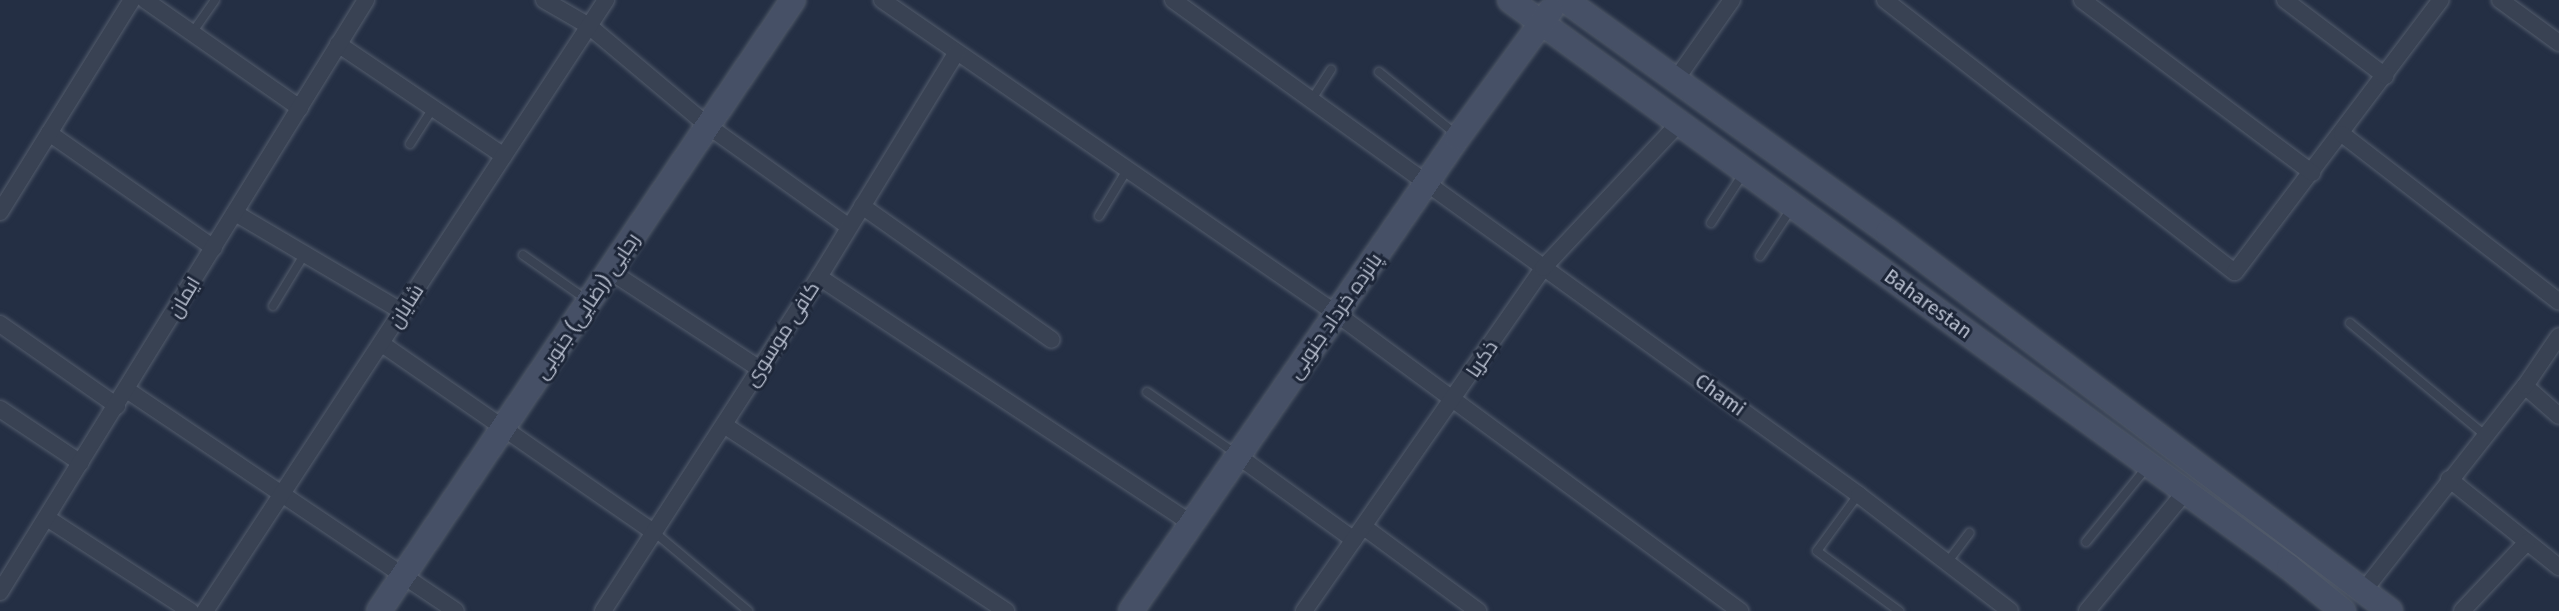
<!DOCTYPE html>
<html>
<head>
<meta charset="utf-8">
<style>
	body { margin:0 }
	#map { position:relative; width:2559px; height:611px; overflow:hidden; background:#242f44; font-family:"Fira Sans",Cairo,sans-serif }
	div>[style] { position:absolute }
	[style*='--x'] { left:calc(var(--x)*1px); top:calc(var(--y)*1px); width:calc(var(--w)*1px); rotate:calc(var(--a)*1deg) }
	.roads { filter:drop-shadow(0 0 2px #545d6d) drop-shadow(0 0 2px #545d6d) }
	.lane>* { height:8px; margin:-4px; padding:0 4px; transform-origin:4px; border-radius:4px; background:#394253 }
	.street>* { height:16px; margin:-8px; padding:0 8px; transform-origin:8px; border-radius:8px; background:#394253 }
	.secondary>* { height:24px; margin:-12px; padding:0 12px; transform-origin:12px; border-radius:12px; background:#465066 }
	span { translate:-50% -50%; white-space:nowrap; text-align:center; line-height:1.15; -webkit-text-stroke:6px #1d2638; paint-order:stroke }
	.street-label { font-size:20px; color:#b6bdcd }
</style>
</head>
<body>
<div id="map">
	<div class="roads">
		<div class="lane">
			<div style="--x:192;--y:33;--w:40;--a:-55.1"></div>
			<div style="--x:1379;--y:72;--w:102;--a:39"></div>
			<div style="--x:1312;--y:99;--w:35;--a:-57"></div>
			<div style="--x:410;--y:144;--w:43;--a:-57.4"></div>
			<div style="--x:1099;--y:216;--w:54;--a:-58.7"></div>
			<div style="--x:1711;--y:223;--w:59;--a:-56.9"></div>
			<div style="--x:523;--y:255;--w:78;--a:35.1"></div>
			<div style="--x:1760;--y:256;--w:56;--a:-56.6"></div>
			<div style="--x:273;--y:306;--w:60;--a:-58.7"></div>
			<div style="--x:2350;--y:323;--w:175;--a:39.7"></div>
			<div style="--x:1147;--y:392;--w:107;--a:34.7"></div>
			<div style="--x:1858;--y:495;--w:69;--a:126.2"></div>
			<div style="--x:1817;--y:551;--w:102;--a:36.2"></div>
			<div style="--x:654;--y:532;--w:123;--a:40"></div>
			<div style="--x:2086;--y:542;--w:97;--a:-50.9"></div>
			<div style="--x:1946;--y:564;--w:39;--a:-53"></div>
		</div>
		<div class="street">
			<div style="--x:145;--y:0;--w:189;--a:34.9"></div>
			<div style="--x:544;--y:0;--w:52;--a:30"></div>
			<div style="--x:589;--y:26;--w:155;--a:40"></div>
			<div style="--x:708;--y:126;--w:173;--a:35.6"></div>
			<div style="--x:882;--y:0;--w:553;--a:34.61"></div>
			<div style="--x:1337;--y:314;--w:501;--a:36.39"></div>
			<div style="--x:1173;--y:0;--w:846;--a:35.81"></div>
			<div style="--x:1859;--y:495;--w:190;--a:37.5"></div>
			<div style="--x:1885;--y:0;--w:443;--a:37.9"></div>
			<div style="--x:2235;--y:272;--w:341;--a:-52.9"></div>
			<div style="--x:2082;--y:0;--w:288;--a:36.9"></div>
			<div style="--x:2285;--y:0;--w:126;--a:37.2"></div>
			<div style="--x:2500;--y:0;--w:73;--a:36.1"></div>
			<div style="--x:338;--y:44;--w:200;--a:34"></div>
			<div style="--x:1675;--y:81;--w:99;--a:-54.9"></div>
			<div style="--x:49;--y:133;--w:201;--a:34.9"></div>
			<div style="--x:2342;--y:134;--w:274;--a:37.7"></div>
			<div style="--x:862;--y:206;--w:232;--a:35.2"></div>
			<div style="--x:0;--y:212;--w:250;--a:-58.1"></div>
			<div style="--x:235;--y:213;--w:195;--a:30.5"></div>
			<div style="--x:610;--y:271;--w:179;--a:33.2"></div>
			<div style="--x:819;--y:277;--w:447;--a:33.5"></div>
			<div style="--x:0;--y:324;--w:143;--a:35"></div>
			<div style="--x:382;--y:344;--w:331;--a:34.7"></div>
			<div style="--x:2525;--y:386;--w:45;--a:41.4"></div>
			<div style="--x:127;--y:390;--w:396;--a:33.9"></div>
			<div style="--x:0;--y:409;--w:97;--a:33.7"></div>
			<div style="--x:724;--y:425;--w:338;--a:33.4"></div>
			<div style="--x:1238;--y:456;--w:143;--a:35.9"></div>
			<div style="--x:2449;--y:479;--w:141;--a:38.7"></div>
			<div style="--x:47;--y:518;--w:171;--a:33"></div>
			<div style="--x:1364;--y:527;--w:142;--a:36.4"></div>
			<div style="--x:2365;--y:589;--w:258;--a:-51.8"></div>
			<div style="--x:2525;--y:386;--w:60;--a:-55.8"></div>
			<div style="--x:0;--y:592;--w:696;--a:-58.27"></div>
			<div style="--x:205;--y:611;--w:731;--a:-56.72"></div>
			<div style="--x:603;--y:611;--w:398;--a:-57.1"></div>
			<div style="--x:819;--y:277;--w:263;--a:-58.5"></div>
			<div style="--x:1304;--y:611;--w:418;--a:-55.1"></div>
			<div style="--x:1543;--y:268;--w:199;--a:-46.8"></div>
			<div style="--x:2087;--y:611;--w:154;--a:-50.5"></div>
			<div style="--x:2462;--y:611;--w:95;--a:-46.7"></div>
		</div>
		<div class="secondary">
			<div style="--x:1510;--y:0;--w:963;--a:36.05"></div>
			<div style="--x:2289;--y:567;--w:70;--a:39.2"></div>
			<div style="--x:1565;--y:0;--w:398;--a:35.7"></div>
			<div style="--x:1888;--y:232;--w:629;--a:37.05"></div>
			<div style="--x:379;--y:611;--w:738;--a:-55.88"></div>
			<div style="--x:1131;--y:611;--w:576;--a:-55.4"></div>
			<div style="--x:1458;--y:137;--w:157;--a:-53.8"></div>
		</div>
	</div>
	<div class="street-label">
		<span style="left:184px;top:297px;rotate:-59deg">ایمان</span>
		<span style="left:1928px;top:304px;rotate:36deg">Baharestan</span>
		<span style="left:406px;top:306px;rotate:-57deg">شایان</span>
		<span style="left:587px;top:306px;rotate:-56deg">رجایی (رضایی) جنوبی</span>
		<span style="left:1335px;top:316px;rotate:-55deg">پانزده خرداد جنوبی</span>
		<span style="left:782px;top:334px;rotate:-57deg">کافی موسوی</span>
		<span style="left:1482px;top:359px;rotate:-56deg">ذکریا</span>
		<span style="left:1720px;top:395px;rotate:36deg">Chami</span>
	</div>
</div>
</body>
</html>
